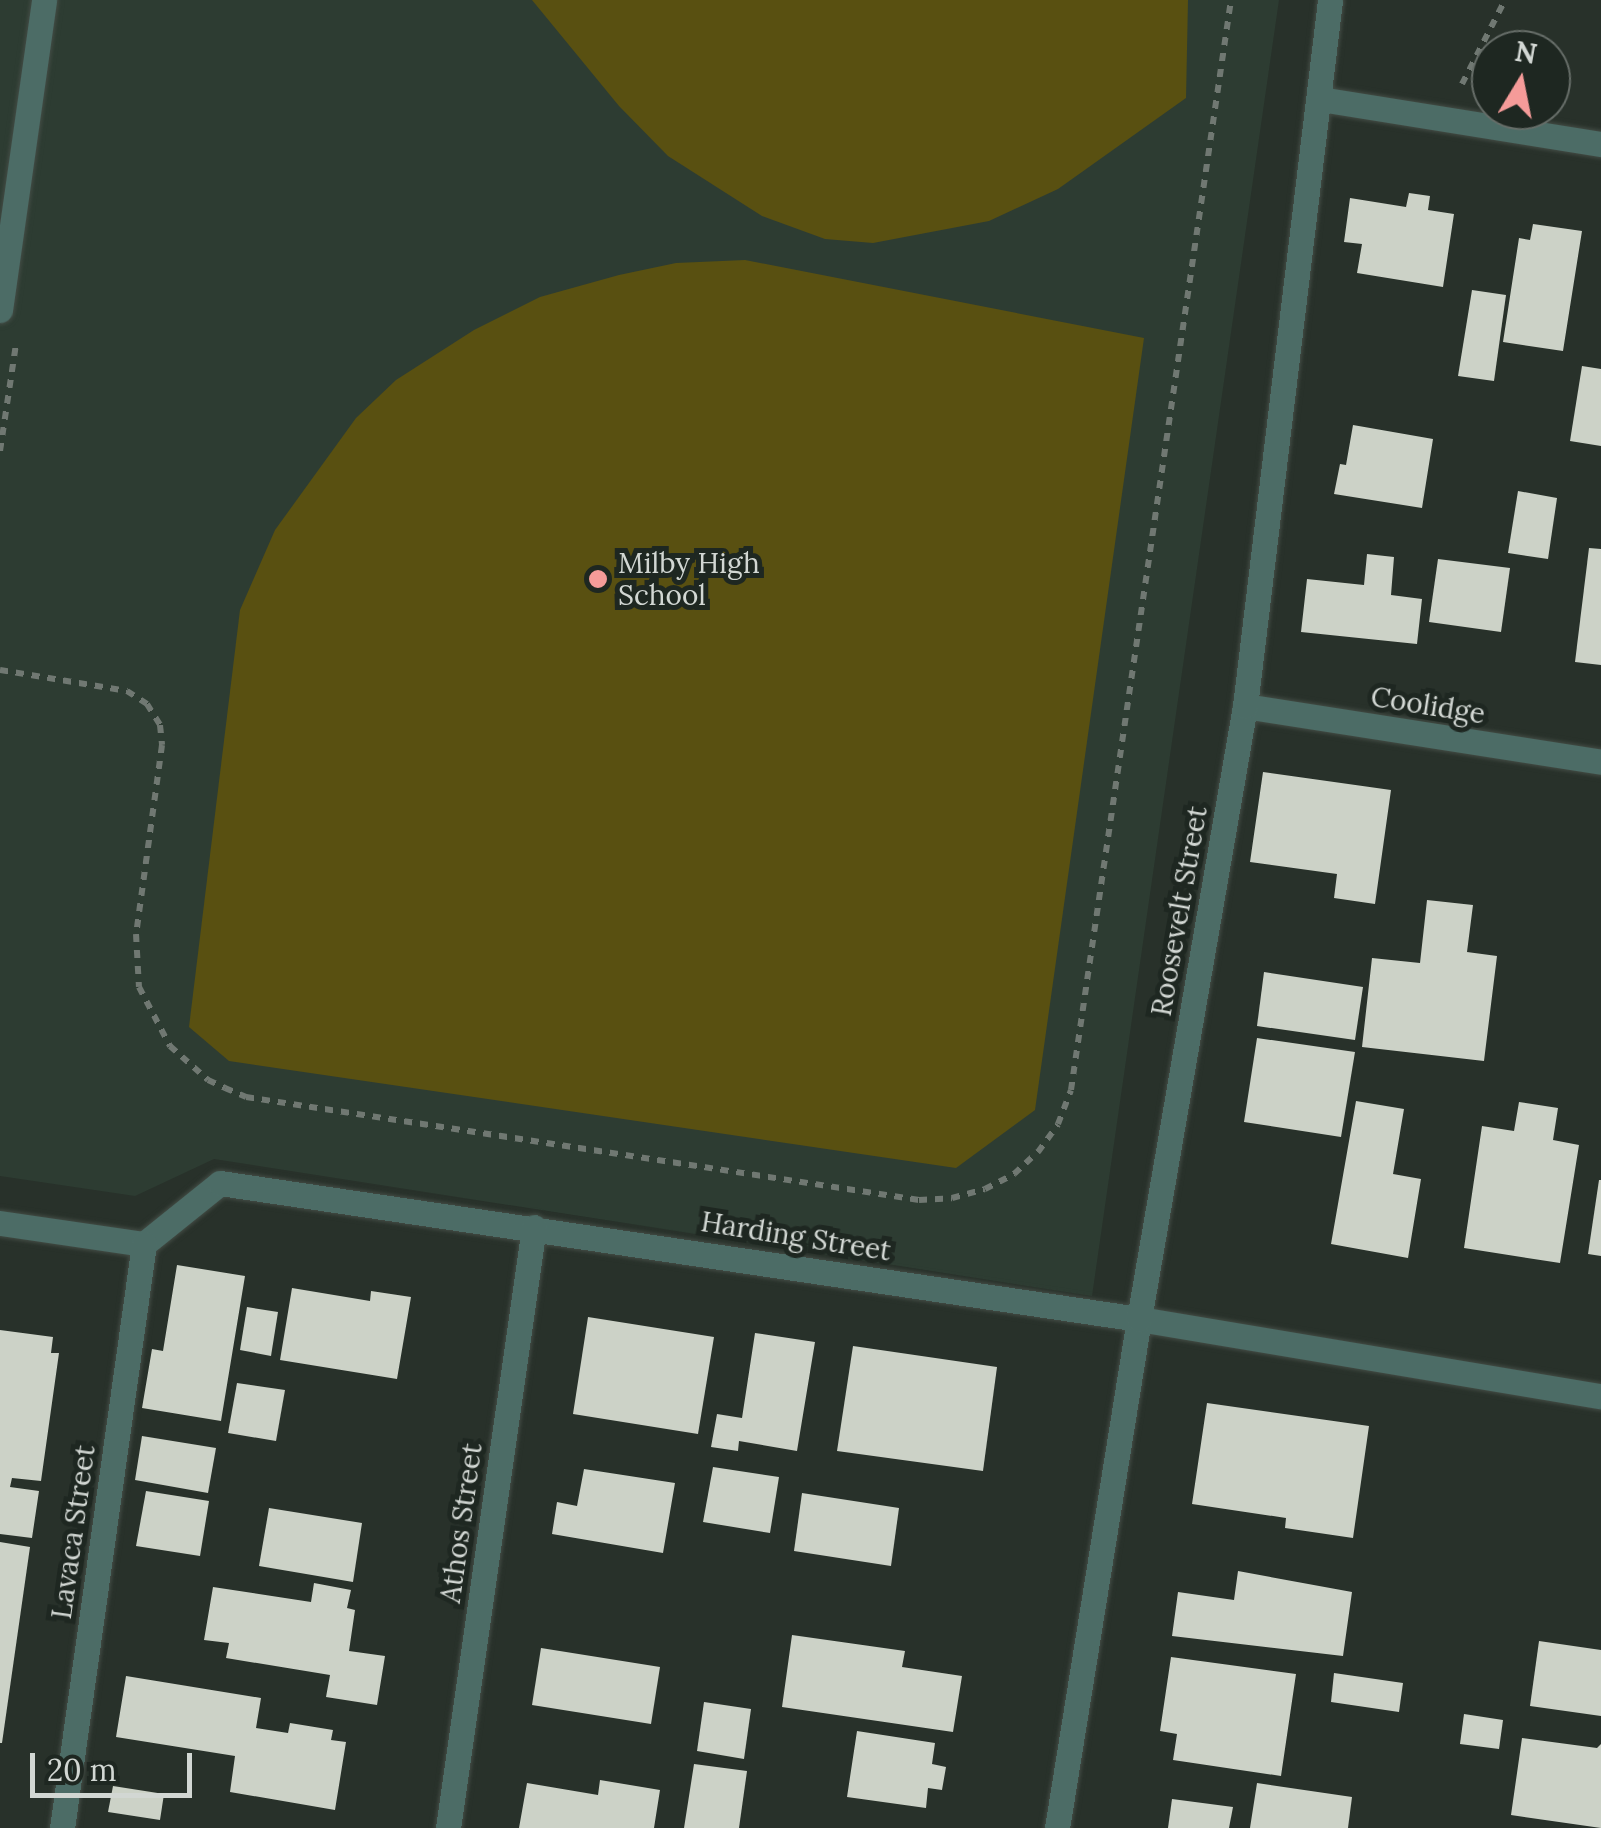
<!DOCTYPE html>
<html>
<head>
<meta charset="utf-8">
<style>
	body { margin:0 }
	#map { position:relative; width:1601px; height:1828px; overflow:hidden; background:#28312a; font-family:Lora,serif }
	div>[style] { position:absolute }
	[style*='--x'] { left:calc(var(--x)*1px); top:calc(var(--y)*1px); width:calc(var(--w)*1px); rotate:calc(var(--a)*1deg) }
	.built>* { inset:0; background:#2d3c32 }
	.green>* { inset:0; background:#595011 }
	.building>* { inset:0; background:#ccd2c7 }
	.path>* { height:6px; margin-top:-3px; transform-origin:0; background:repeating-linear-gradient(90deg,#707872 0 8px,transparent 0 16px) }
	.roads { filter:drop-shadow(0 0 2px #434c45) drop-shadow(0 0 2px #434c45) }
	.minor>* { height:25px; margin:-12.5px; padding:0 12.5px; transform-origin:12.5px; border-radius:12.5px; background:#4c6c66 }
	.dots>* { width:28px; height:28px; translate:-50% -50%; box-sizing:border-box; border:5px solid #1e2721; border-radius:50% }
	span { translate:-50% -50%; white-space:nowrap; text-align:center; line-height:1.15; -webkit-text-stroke:10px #1e2721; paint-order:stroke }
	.poi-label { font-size:28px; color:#d2d7d3 }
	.left { translate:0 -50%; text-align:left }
	.street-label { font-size:28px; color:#d2d7d3 }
	.north { position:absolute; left:1471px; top:30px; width:100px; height:100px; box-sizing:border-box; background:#1e2721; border:2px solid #666d68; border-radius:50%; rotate:10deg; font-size:28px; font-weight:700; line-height:40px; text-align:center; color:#d2d7d3 }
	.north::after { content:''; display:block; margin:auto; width:35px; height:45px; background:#f59b99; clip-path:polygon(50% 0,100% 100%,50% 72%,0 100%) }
	.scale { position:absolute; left:30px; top:1753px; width:162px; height:45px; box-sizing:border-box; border:5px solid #d2d7d3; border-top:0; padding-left:12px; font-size:30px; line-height:35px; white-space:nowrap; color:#d2d7d3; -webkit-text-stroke:8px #1e2721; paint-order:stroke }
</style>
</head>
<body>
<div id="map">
	<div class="built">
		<div style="clip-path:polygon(0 0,1279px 0,1092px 1296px,214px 1159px,135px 1196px,0 1176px)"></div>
	</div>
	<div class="green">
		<div style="clip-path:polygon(532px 0,1188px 0,1186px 98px,1058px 189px,989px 221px,873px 243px,825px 239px,762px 216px,668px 156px,619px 106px)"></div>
		<div style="clip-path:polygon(745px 260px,1144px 338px,1035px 1110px,956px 1168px,229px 1061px,189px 1027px,240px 610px,275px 530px,356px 418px,396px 380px,474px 330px,540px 297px,619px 275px,676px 263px)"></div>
	</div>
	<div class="building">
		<div style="clip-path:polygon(1409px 193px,1430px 196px,1428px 210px,1454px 214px,1443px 287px,1357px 273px,1362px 244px,1344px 242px,1350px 198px,1406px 207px)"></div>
		<div style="clip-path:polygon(1533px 224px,1582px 231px,1563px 351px,1503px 342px,1519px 238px,1530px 240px)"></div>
		<div style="clip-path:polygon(1472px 290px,1506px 295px,1494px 381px,1458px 376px)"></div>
		<div style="clip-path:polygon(1582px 366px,1601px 369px,1601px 446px,1570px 441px)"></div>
		<div style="clip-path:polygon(1353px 425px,1433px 439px,1422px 508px,1334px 494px,1340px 464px,1346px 465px)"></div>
		<div style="clip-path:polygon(1518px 491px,1557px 498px,1548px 559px,1508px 553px)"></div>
		<div style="clip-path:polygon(1589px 548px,1601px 549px,1601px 665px,1575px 662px)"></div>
		<div style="clip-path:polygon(1367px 554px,1394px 557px,1391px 595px,1422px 599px,1417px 644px,1301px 632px,1307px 579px,1364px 585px)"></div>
		<div style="clip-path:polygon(1438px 559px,1510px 568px,1501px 632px,1429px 622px)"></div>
		<div style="clip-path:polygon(1263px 772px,1391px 790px,1375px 904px,1334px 898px,1337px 874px,1250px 862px)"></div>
		<div style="clip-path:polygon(1427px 900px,1473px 905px,1467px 952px,1497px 956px,1484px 1061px,1362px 1047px,1372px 958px,1420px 963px)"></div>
		<div style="clip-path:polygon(1264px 972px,1363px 987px,1355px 1040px,1257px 1026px)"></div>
		<div style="clip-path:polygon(1257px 1038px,1355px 1052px,1341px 1137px,1244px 1122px)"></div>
		<div style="clip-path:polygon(1356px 1101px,1404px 1109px,1393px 1174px,1421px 1179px,1408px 1258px,1331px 1244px)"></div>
		<div style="clip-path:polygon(1519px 1102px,1558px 1108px,1553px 1140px,1579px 1145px,1560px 1263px,1464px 1248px,1482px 1126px,1514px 1131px)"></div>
		<div style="clip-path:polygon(1599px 1180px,1601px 1180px,1601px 1256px,1588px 1254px)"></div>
		<div style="clip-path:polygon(177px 1265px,245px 1276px,221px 1421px,142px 1408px,152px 1349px,163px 1351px)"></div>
		<div style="clip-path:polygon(292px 1288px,370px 1301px,371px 1291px,411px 1297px,397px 1379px,280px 1360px)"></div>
		<div style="clip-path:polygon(247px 1307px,278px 1312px,271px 1356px,240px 1350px)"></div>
		<div style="clip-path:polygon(588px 1317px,714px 1337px,698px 1434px,573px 1414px)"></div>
		<div style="clip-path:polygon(0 1330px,53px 1337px,51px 1353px,59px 1353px,41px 1481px,12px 1478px,10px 1487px,39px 1491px,32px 1538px,0 1534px)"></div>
		<div style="clip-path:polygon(755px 1333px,815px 1342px,797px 1451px,739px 1441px,738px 1451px,711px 1447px,717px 1414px,742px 1418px)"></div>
		<div style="clip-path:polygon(853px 1346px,997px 1367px,983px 1471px,837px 1451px)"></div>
		<div style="clip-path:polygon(237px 1383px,285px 1390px,276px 1441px,228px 1433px)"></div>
		<div style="clip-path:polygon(1207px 1403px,1369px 1426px,1353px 1538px,1285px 1528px,1286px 1518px,1192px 1504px)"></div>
		<div style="clip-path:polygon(142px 1436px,216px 1448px,208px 1493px,135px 1480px)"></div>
		<div style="clip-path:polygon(713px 1467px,779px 1477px,770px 1533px,703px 1522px)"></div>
		<div style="clip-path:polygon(584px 1469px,675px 1483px,663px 1553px,552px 1534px,557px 1502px,577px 1506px)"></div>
		<div style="clip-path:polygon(146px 1491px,209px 1501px,200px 1556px,136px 1546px)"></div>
		<div style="clip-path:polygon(802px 1493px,899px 1508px,891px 1566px,794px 1551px)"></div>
		<div style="clip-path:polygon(269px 1508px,362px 1523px,353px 1582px,259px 1566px)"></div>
		<div style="clip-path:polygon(0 1542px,30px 1547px,2px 1743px,0 1743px)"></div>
		<div style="clip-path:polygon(1238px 1571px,1352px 1592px,1343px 1656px,1172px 1636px,1178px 1592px,1234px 1600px)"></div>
		<div style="clip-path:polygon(314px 1583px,351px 1590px,347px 1608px,355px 1610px,349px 1651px,385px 1656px,377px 1705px,326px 1697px,330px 1675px,226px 1658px,229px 1643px,204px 1640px,213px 1587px,311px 1602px)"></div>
		<div style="clip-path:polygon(792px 1635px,905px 1651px,902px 1667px,962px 1676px,953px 1732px,782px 1707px)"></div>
		<div style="clip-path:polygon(1539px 1641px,1601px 1650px,1601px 1716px,1530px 1706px)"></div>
		<div style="clip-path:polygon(541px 1648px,660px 1667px,651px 1724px,532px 1705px)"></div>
		<div style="clip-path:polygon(1171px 1657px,1296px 1674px,1281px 1776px,1173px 1760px,1177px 1734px,1160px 1731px)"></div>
		<div style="clip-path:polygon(1334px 1673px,1403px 1683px,1399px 1712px,1331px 1702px)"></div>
		<div style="clip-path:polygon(126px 1676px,261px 1698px,256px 1728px,288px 1733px,290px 1723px,333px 1730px,331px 1740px,346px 1742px,335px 1810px,230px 1792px,235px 1756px,116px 1737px)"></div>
		<div style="clip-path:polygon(704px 1702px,751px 1709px,744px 1759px,697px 1751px)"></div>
		<div style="clip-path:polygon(1464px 1714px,1503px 1720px,1499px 1749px,1460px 1744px)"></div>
		<div style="clip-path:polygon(857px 1731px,935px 1743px,932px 1764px,946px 1767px,942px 1790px,928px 1788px,926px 1808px,847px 1797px)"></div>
		<div style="clip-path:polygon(1522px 1738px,1597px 1748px,1601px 1744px,1601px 1828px,1511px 1815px)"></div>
		<div style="clip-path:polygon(694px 1764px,747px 1771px,739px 1828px,684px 1828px)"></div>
		<div style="clip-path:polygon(600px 1780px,660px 1790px,654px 1828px,519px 1828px,527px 1783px,598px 1795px)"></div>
		<div style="clip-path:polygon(1257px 1783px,1352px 1797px,1348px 1828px,1250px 1828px)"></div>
		<div style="clip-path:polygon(113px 1786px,164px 1794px,160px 1820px,108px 1812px)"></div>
		<div style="clip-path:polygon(1172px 1799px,1233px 1807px,1229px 1828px,1168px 1828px)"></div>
	</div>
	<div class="path">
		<div style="--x:1462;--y:84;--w:94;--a:-62.9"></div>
		<div style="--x:0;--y:451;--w:108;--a:-81.5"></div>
		<div style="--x:0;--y:670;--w:129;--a:9.4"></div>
		<div style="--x:127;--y:691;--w:24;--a:33"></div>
		<div style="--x:147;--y:704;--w:25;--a:58"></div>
		<div style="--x:160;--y:725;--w:20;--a:84"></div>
		<div style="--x:162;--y:745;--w:191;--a:97.8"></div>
		<div style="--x:136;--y:934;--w:53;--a:86.8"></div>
		<div style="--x:139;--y:987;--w:67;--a:62.3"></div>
		<div style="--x:170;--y:1046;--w:51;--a:41.8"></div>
		<div style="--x:208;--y:1080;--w:19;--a:25"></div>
		<div style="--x:225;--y:1088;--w:23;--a:23"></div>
		<div style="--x:246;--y:1097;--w:681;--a:8.7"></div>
		<div style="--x:919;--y:1200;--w:33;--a:-3"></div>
		<div style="--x:952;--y:1198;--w:34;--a:-15"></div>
		<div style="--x:985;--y:1189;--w:33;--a:-27"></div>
		<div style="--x:1014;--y:1174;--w:33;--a:-43"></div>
		<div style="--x:1038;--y:1152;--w:34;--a:-54"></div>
		<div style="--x:1058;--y:1124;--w:36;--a:-69"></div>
		<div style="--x:1071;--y:1090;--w:1102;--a:-81.65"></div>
	</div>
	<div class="roads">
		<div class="minor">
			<div style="--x:1320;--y:99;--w:285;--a:9.1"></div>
			<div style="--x:0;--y:310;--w:313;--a:-81.9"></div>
			<div style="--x:1245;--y:706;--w:360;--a:8.9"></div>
			<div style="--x:0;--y:1223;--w:146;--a:8.3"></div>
			<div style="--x:144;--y:1244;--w:97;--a:-38.8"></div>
			<div style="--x:220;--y:1183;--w:929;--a:8.42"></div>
			<div style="--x:1139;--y:1319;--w:468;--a:9.5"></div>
			<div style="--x:62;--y:1828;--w:590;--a:-82.01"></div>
			<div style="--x:448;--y:1828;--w:607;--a:-81.86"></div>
			<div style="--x:1057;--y:1828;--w:516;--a:-80.85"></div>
			<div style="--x:1139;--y:1319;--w:622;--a:-80.19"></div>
			<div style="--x:1245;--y:706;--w:711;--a:-83.13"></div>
		</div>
	</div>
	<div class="dots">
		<div style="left:598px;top:579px;background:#f59b99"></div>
	</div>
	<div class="poi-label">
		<span class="left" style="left:618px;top:579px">Milby High<br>School</span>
	</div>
	<div class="street-label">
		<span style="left:1428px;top:705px;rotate:9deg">Coolidge</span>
		<span style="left:1179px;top:911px;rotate:-80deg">Roosevelt Street</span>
		<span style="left:796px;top:1236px;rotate:9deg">Harding Street</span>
		<span style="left:461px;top:1523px;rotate:-82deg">Athos Street</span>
		<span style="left:73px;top:1532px;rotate:-82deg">Lavaca Street</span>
	</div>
	<div class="north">N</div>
	<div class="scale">20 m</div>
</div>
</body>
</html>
